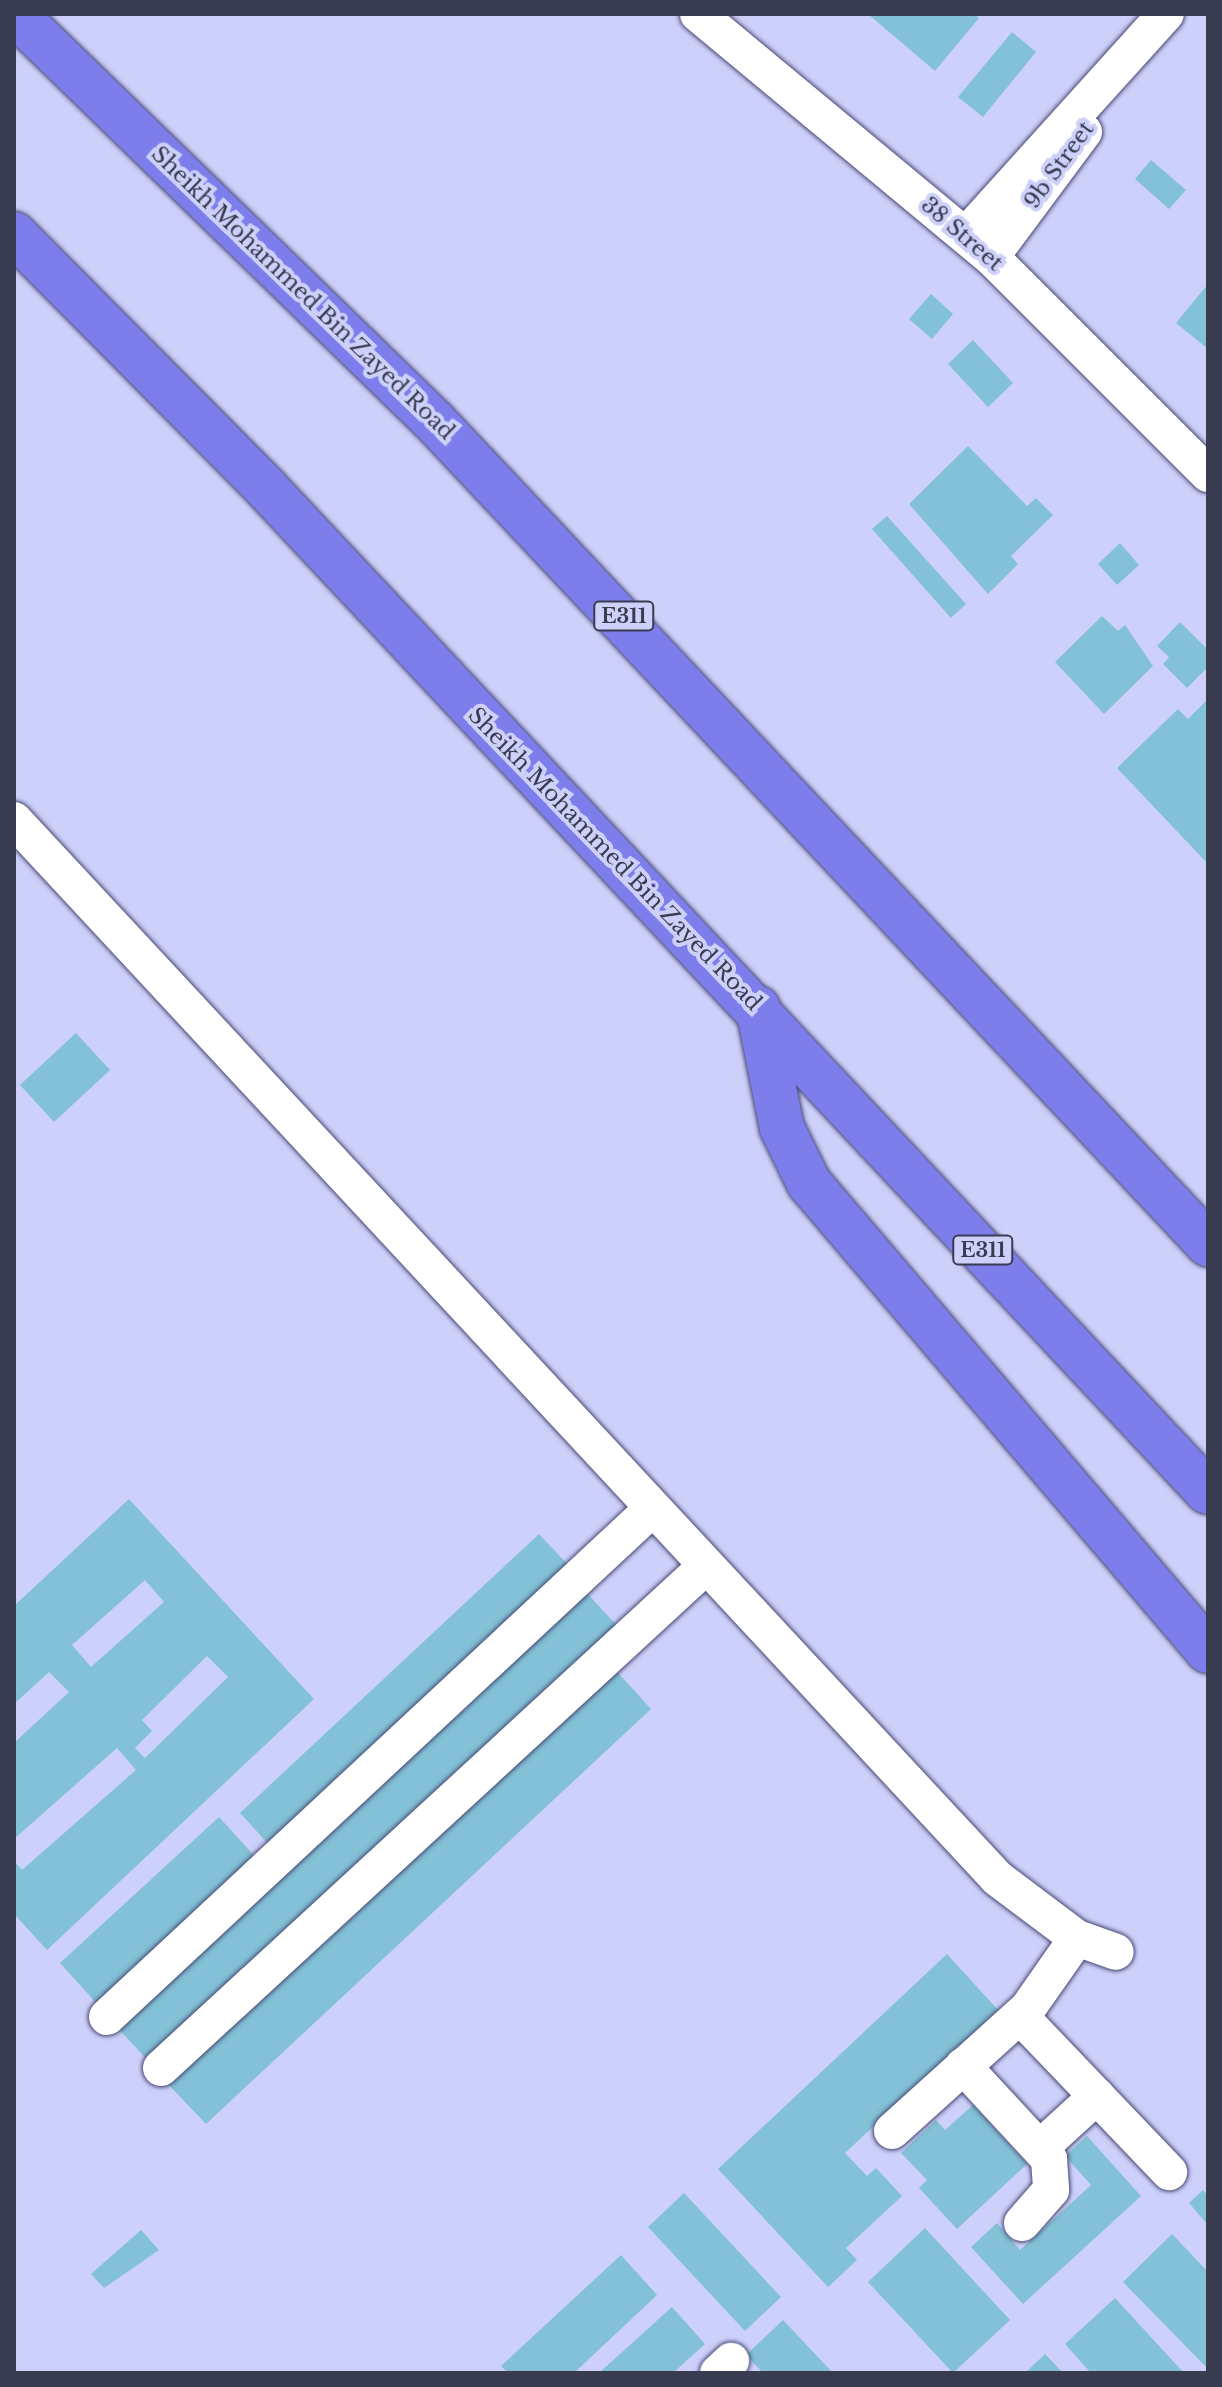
<!DOCTYPE html>
<html>
<head>
<meta charset="utf-8">
<style>
	body { margin:0 }
	#map { position:relative; width:1222px; height:2387px; overflow:hidden; background:#cdd1fa; font-family:"Libre Baskerville",serif }
	div>[style] { position:absolute }
	[style*='--x'] { left:calc(var(--x)*1px); top:calc(var(--y)*1px); width:calc(var(--w)*1px); rotate:calc(var(--a)*1deg) }
	.building>* { inset:0; background:#82c1d6 }
	.roads { filter:drop-shadow(0 0 2px #474974) drop-shadow(0 0 2px #474974) }
	.minor>* { height:36px; margin:-18px; padding:0 18px; transform-origin:18px; border-radius:18px; background:#fff }
	.highway>* { height:44px; margin:-22px; padding:0 22px; transform-origin:22px; border-radius:22px; background:#7d7eeb }
	span { translate:-50% -50%; white-space:nowrap; text-align:center; line-height:1.15; -webkit-text-stroke:8px #cdd1fa; paint-order:stroke }
	.shield-label span { padding:2px 6px; background:#cdd1fa; border:2px solid; border-radius:6px; -webkit-text-stroke-width:0 }
	.shield-label { font-size:20px; color:#393b50; font-weight:700 }
	.street-label { font-size:22px; color:#393b50 }
	.frame { position:absolute; inset:0; border:16px solid #393b50; pointer-events:none }
</style>
</head>
<body>
<div id="map">
	<div class="building">
		<div style="clip-path:polygon(868px 14px,975px 14px,979px 18px,935px 71px)"></div>
		<div style="clip-path:polygon(1012px 32px,1036px 52px,983px 117px,958px 97px)"></div>
		<div style="clip-path:polygon(1151px 160px,1186px 190px,1169px 209px,1135px 179px)"></div>
		<div style="clip-path:polygon(1208px 284px,1208px 349px,1176px 323px)"></div>
		<div style="clip-path:polygon(931px 294px,953px 314px,932px 339px,909px 319px)"></div>
		<div style="clip-path:polygon(973px 340px,1013px 383px,988px 407px,948px 364px)"></div>
		<div style="clip-path:polygon(968px 446px,1027px 506px,1036px 498px,1053px 515px,1011px 556px,1018px 564px,988px 594px,909px 504px)"></div>
		<div style="clip-path:polygon(887px 516px,966px 604px,951px 618px,872px 529px)"></div>
		<div style="clip-path:polygon(1120px 543px,1139px 565px,1117px 585px,1098px 564px)"></div>
		<div style="clip-path:polygon(1102px 616px,1118px 631px,1125px 625px,1153px 666px,1104px 714px,1055px 662px)"></div>
		<div style="clip-path:polygon(1180px 622px,1208px 650px,1208px 667px,1187px 688px,1163px 664px,1169px 657px,1157px 646px)"></div>
		<div style="clip-path:polygon(1208px 699px,1208px 864px,1117px 768px,1178px 709px,1188px 719px)"></div>
		<div style="clip-path:polygon(76px 1033px,110px 1070px,54px 1122px,20px 1085px)"></div>
		<div style="clip-path:polygon(evenodd,129px 1499px,314px 1699px,47px 1950px,14px 1914px,14px 1861px,22px 1870px,136px 1770px,117px 1748px,14px 1839px,14px 1743px,69px 1692px,49px 1672px,14px 1704px,14px 1606px,129px 1499px,145px 1580px,164px 1602px,91px 1667px,72px 1645px,145px 1580px,129px 1499px,207px 1656px,228px 1677px,145px 1758px,135px 1748px,152px 1731px,142px 1720px,207px 1656px)"></div>
		<div style="clip-path:polygon(539px 1534px,571px 1568px,271px 1847px,240px 1813px)"></div>
		<div style="clip-path:polygon(583px 1589px,621px 1630px,152px 2065px,114px 2024px)"></div>
		<div style="clip-path:polygon(611px 1665px,651px 1709px,206px 2124px,165px 2081px)"></div>
		<div style="clip-path:polygon(219px 1817px,258px 1860px,99px 2006px,60px 1963px)"></div>
		<div style="clip-path:polygon(947px 1954px,998px 2010px,845px 2153px,867px 2176px,876px 2168px,902px 2196px,846px 2248px,857px 2260px,828px 2287px,718px 2169px)"></div>
		<div style="clip-path:polygon(973px 2105px,1027px 2164px,957px 2229px,919px 2188px,927px 2180px,901px 2153px,936px 2120px,945px 2130px)"></div>
		<div style="clip-path:polygon(1087px 2136px,1141px 2196px,1023px 2304px,971px 2247px,997px 2223px,1020px 2250px,1091px 2185px,1065px 2156px)"></div>
		<div style="clip-path:polygon(1203px 2190px,1208px 2196px,1208px 2225px,1189px 2203px)"></div>
		<div style="clip-path:polygon(684px 2193px,781px 2297px,745px 2331px,648px 2227px)"></div>
		<div style="clip-path:polygon(925px 2228px,1010px 2320px,953px 2373px,868px 2282px)"></div>
		<div style="clip-path:polygon(141px 2230px,159px 2250px,104px 2288px,91px 2274px)"></div>
		<div style="clip-path:polygon(1172px 2234px,1208px 2272px,1208px 2369px,1123px 2282px)"></div>
		<div style="clip-path:polygon(621px 2255px,657px 2295px,574px 2373px,508px 2373px,501px 2366px)"></div>
		<div style="clip-path:polygon(1115px 2298px,1184px 2373px,1091px 2373px,1065px 2344px)"></div>
		<div style="clip-path:polygon(672px 2307px,705px 2344px,673px 2373px,599px 2373px)"></div>
		<div style="clip-path:polygon(783px 2320px,833px 2373px,763px 2373px,746px 2355px)"></div>
		<div style="clip-path:polygon(1045px 2354px,1063px 2373px,1025px 2373px)"></div>
	</div>
	<div class="roads">
		<div class="minor">
			<div style="--x:698;--y:14;--w:381;--a:39.7"></div>
			<div style="--x:991;--y:257;--w:307;--a:45"></div>
			<div style="--x:966;--y:235;--w:298;--a:-47.9"></div>
			<div style="--x:991;--y:257;--w:156;--a:-53.4"></div>
			<div style="--x:14;--y:820;--w:1444;--a:47.1"></div>
			<div style="--x:997;--y:1878;--w:100;--a:36.9"></div>
			<div style="--x:1077;--y:1938;--w:41;--a:19.7"></div>
			<div style="--x:1020;--y:2016;--w:216;--a:46.3"></div>
			<div style="--x:107;--y:2017;--w:745;--a:-42.99"></div>
			<div style="--x:963;--y:2066;--w:127;--a:47.2"></div>
			<div style="--x:1049;--y:2159;--w:31;--a:86"></div>
			<div style="--x:1051;--y:2190;--w:44;--a:131.3"></div>
			<div style="--x:161;--y:2068;--w:738;--a:-42.64"></div>
			<div style="--x:892;--y:2131;--w:183;--a:-42.1"></div>
			<div style="--x:1028;--y:2008;--w:85;--a:-55"></div>
			<div style="--x:1040;--y:2148;--w:77;--a:-42.4"></div>
			<div style="--x:718;--y:2373;--w:18;--a:-43"></div>
		</div>
		<div class="highway">
			<div style="--x:15;--y:14;--w:584;--a:44.17"></div>
			<div style="--x:434;--y:421;--w:1130;--a:46.76"></div>
			<div style="--x:14;--y:234;--w:359;--a:45.2"></div>
			<div style="--x:267;--y:489;--w:1375;--a:46.83"></div>
			<div style="--x:758;--y:1008;--w:122;--a:78.7"></div>
			<div style="--x:782;--y:1128;--w:61;--a:63.9"></div>
			<div style="--x:809;--y:1183;--w:615;--a:49.55"></div>
		</div>
	</div>
	<div class="shield-label">
		<span style="left:624px;top:616px">E311</span>
		<span style="left:983px;top:1250px">E311</span>
	</div>
	<div class="street-label">
		<span style="left:1059px;top:165px;rotate:-54deg">9b Street</span>
		<span style="left:962px;top:234px;rotate:41deg">38 Street</span>
		<span style="left:303px;top:293px;rotate:44deg">Sheikh Mohammed Bin Zayed Road</span>
		<span style="left:615px;top:859px;rotate:46deg">Sheikh Mohammed Bin Zayed Road</span>
	</div>
	<div class="frame"></div>
</div>
</body>
</html>
